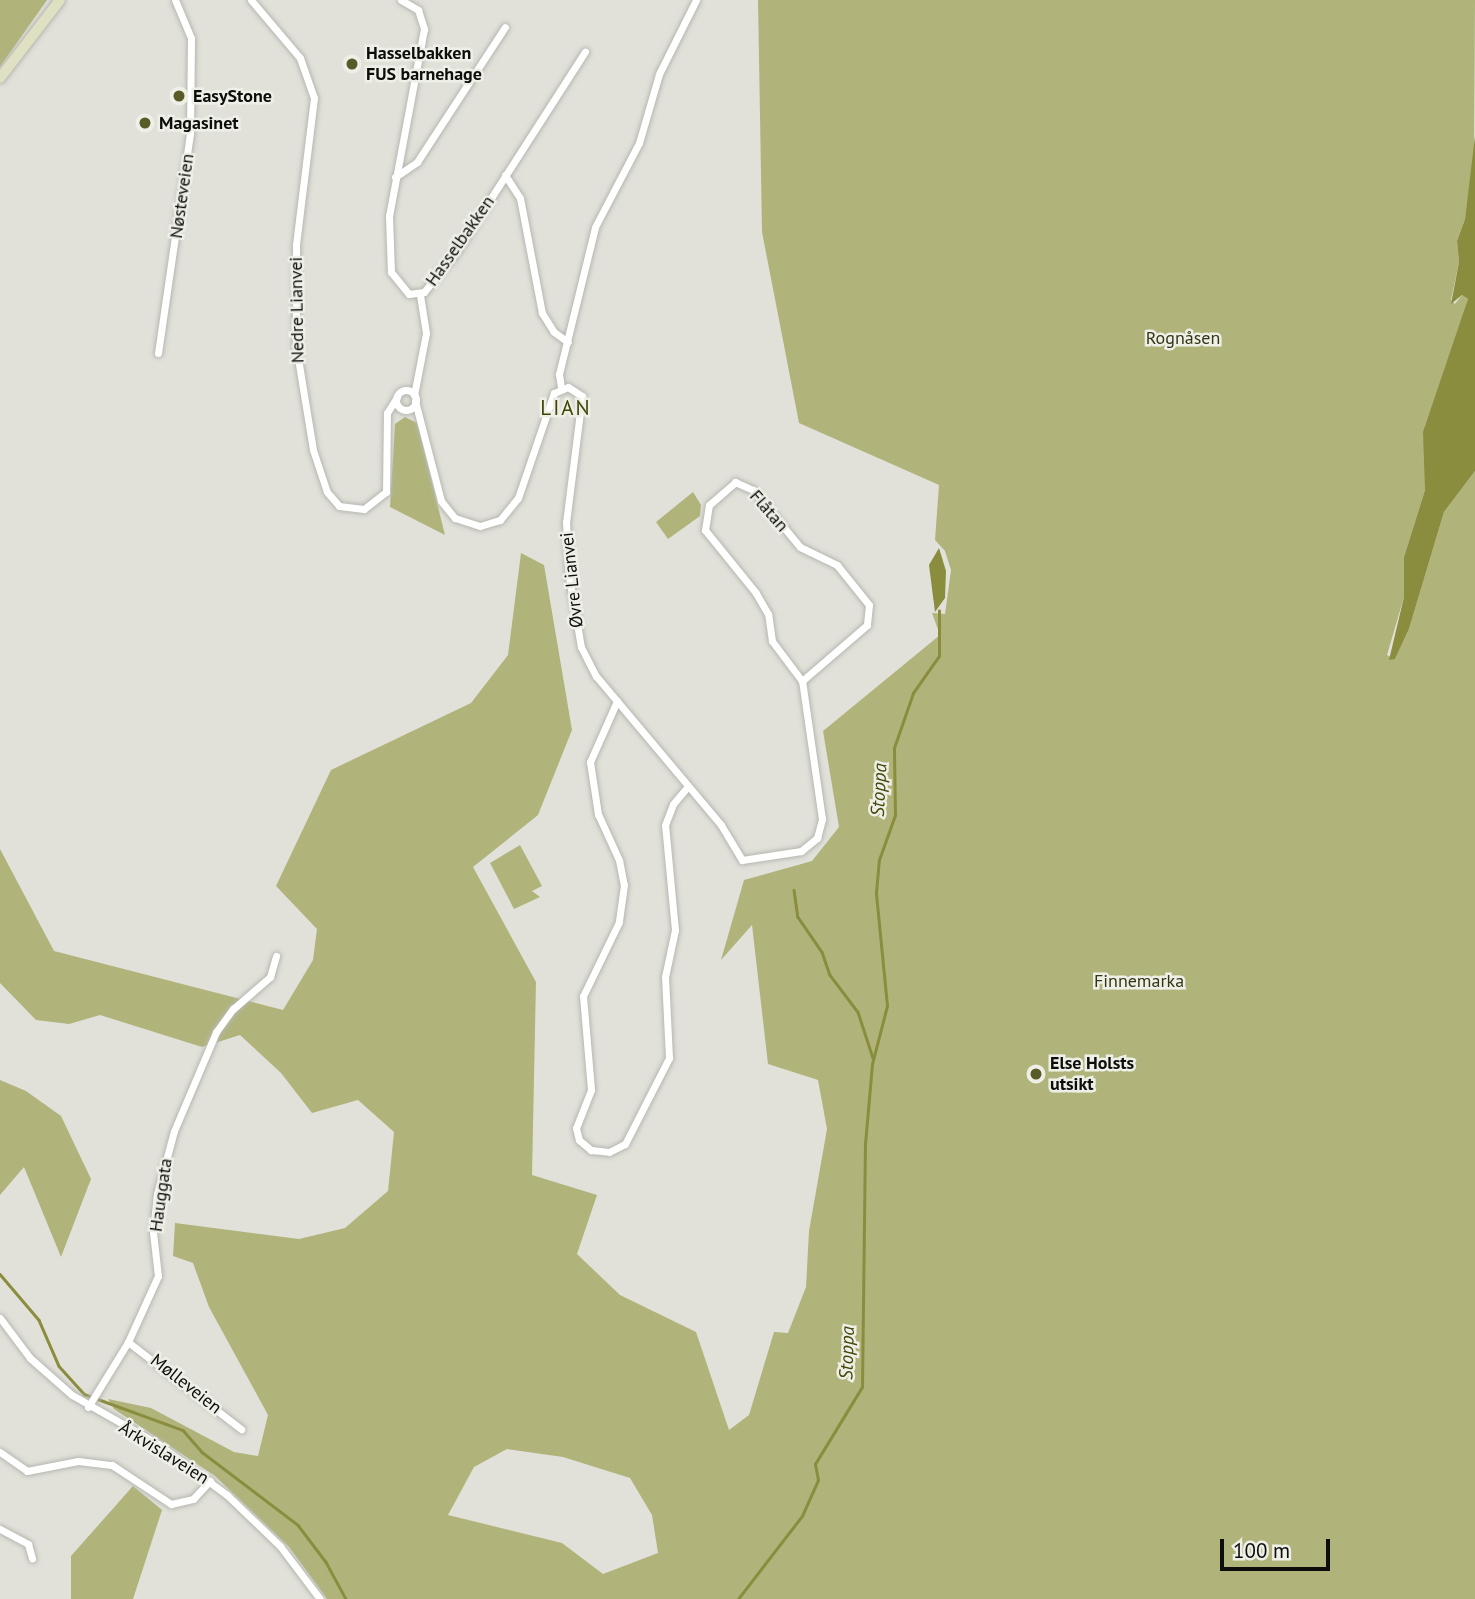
<!DOCTYPE html>
<html>
<head>
<meta charset="utf-8">
<style>
	body { margin:0 }
	#map { position:relative; width:1475px; height:1599px; overflow:hidden; background:#e1e1da; font-family:"PT Sans",sans-serif }
	div>[style] { position:absolute }
	[style*='--x'] { left:calc(var(--x)*1px); top:calc(var(--y)*1px); width:calc(var(--w)*1px); rotate:calc(var(--a)*1deg) }
	.green>* { inset:0; background:#b0b47a }
	.water>* { inset:0; background:#8a8d3d }
	.stream>* { height:2.5px; margin:-1.25px; padding:0 1.25px; transform-origin:1.25px; border-radius:1.25px; background:#8a8d3d }
	.roads { filter:drop-shadow(0 0 2px #b6b7b0) drop-shadow(0 0 2px #b6b7b0) }
	.minor>* { height:7px; margin:-3.5px; padding:0 3.5px; transform-origin:3.5px; border-radius:3.5px; background:#fff }
	.minor>.ring { margin:-3.5px; padding:0; box-sizing:content-box; background:none; border:7px solid #fff; border-radius:50% }
	.secondary>* { height:10px; margin:-5px; padding:0 5px; transform-origin:5px; border-radius:5px; background:#e0e1c2 }
	.dots>* { width:19px; height:19px; translate:-50% -50%; box-sizing:border-box; border:4px solid #eeefe7; border-radius:50% }
	span { translate:-50% -50%; white-space:nowrap; text-align:center; line-height:1.15; -webkit-text-stroke:5px #eeefe7; paint-order:stroke }
	.poi-label { font-size:18px; color:#0d0d0b; font-weight:700 }
	.left { translate:0 -50%; text-align:left }
	.street-label { font-size:18px; color:#0d0d0b }
	.park-label { font-size:18px; color:#343613 }
	.water-label { font-size:19px; color:#464808; font-style:italic }
	.quarter-label { font-size:21px; color:#444505; letter-spacing:2px }
	.scale { position:absolute; left:1220px; top:1539px; width:110px; height:32px; box-sizing:border-box; border:4px solid #0d0d0b; border-top:0; padding-left:9px; font-size:21px; line-height:24px; white-space:nowrap; color:#0d0d0b; -webkit-text-stroke:5px #eeefe7; paint-order:stroke }
</style>
</head>
<body>
<div id="map">
	<div class="green">
		<div style="clip-path:polygon(0 0,47px 0,0 67px)"></div>
		<div style="clip-path:polygon(evenodd,758px 0,1475px 0,1474px 154px,1465px 219px,1457px 241px,1459px 262px,1451px 300px,1455px 304px,1462px 295px,1468px 299px,1438px 398px,1425px 426px,1425px 490px,1404px 557px,1404px 597px,1387px 655px,1395px 659px,1409px 629px,1444px 512px,1475px 471px,1475px 1599px,327px 1599px,289px 1547px,215px 1476px,114px 1409px,108px 1399px,151px 1408px,234px 1452px,258px 1456px,268px 1415px,209px 1307px,193px 1263px,173px 1256px,175px 1223px,299px 1239px,345px 1228px,388px 1191px,394px 1132px,358px 1100px,312px 1113px,281px 1073px,240px 1035px,202px 1047px,100px 1015px,69px 1024px,36px 1020px,0 983px,0 849px,54px 951px,283px 1010px,313px 960px,317px 929px,276px 886px,331px 770px,471px 703px,508px 655px,521px 553px,544px 565px,572px 730px,538px 815px,473px 867px,536px 982px,532px 1175px,597px 1195px,577px 1254px,620px 1295px,696px 1332px,729px 1430px,749px 1415px,774px 1332px,788px 1333px,806px 1287px,809px 1231px,827px 1129px,818px 1080px,768px 1064px,752px 925px,721px 960px,744px 880px,812px 861px,839px 827px,823px 731px,940px 635px,932px 613px,945px 614px,951px 570px,945px 551px,935px 540px,939px 485px,799px 423px,762px 232px,758px 0,507px 1449px,563px 1457px,630px 1478px,652px 1515px,658px 1553px,603px 1574px,562px 1543px,448px 1515px,474px 1467px,507px 1449px)"></div>
		<div style="clip-path:polygon(405px 417px,417px 423px,445px 535px,390px 507px,395px 424px)"></div>
		<div style="clip-path:polygon(693px 492px,701px 505px,700px 516px,668px 539px,656px 522px)"></div>
		<div style="clip-path:polygon(520px 845px,542px 886px,532px 891px,540px 897px,514px 909px,490px 863px)"></div>
		<div style="clip-path:polygon(0 1080px,26px 1091px,61px 1116px,91px 1179px,61px 1257px,24px 1167px,0 1195px)"></div>
		<div style="clip-path:polygon(133px 1486px,162px 1510px,133px 1599px,71px 1599px,71px 1556px)"></div>
	</div>
	<div class="water">
		<div style="clip-path:polygon(1475px 136px,1475px 471px,1444px 512px,1409px 629px,1395px 659px,1389px 660px,1404px 597px,1404px 557px,1425px 490px,1423px 432px,1468px 299px,1462px 295px,1451px 304px,1459px 262px,1457px 241px,1465px 219px)"></div>
		<div style="clip-path:polygon(939px 548px,946px 571px,945px 598px,935px 612px,929px 565px)"></div>
	</div>
	<div class="stream">
		<div style="--x:794;--y:890;--w:27;--a:82"></div>
		<div style="--x:798;--y:917;--w:42;--a:55.6"></div>
		<div style="--x:822;--y:952;--w:24;--a:71"></div>
		<div style="--x:830;--y:975;--w:46;--a:52.9"></div>
		<div style="--x:858;--y:1012;--w:48;--a:71.9"></div>
		<div style="--x:0;--y:1274;--w:60;--a:49.7"></div>
		<div style="--x:39;--y:1320;--w:50;--a:66.5"></div>
		<div style="--x:59;--y:1366;--w:38;--a:48"></div>
		<div style="--x:84;--y:1394;--w:105;--a:20"></div>
		<div style="--x:183;--y:1430;--w:29;--a:49"></div>
		<div style="--x:202;--y:1452;--w:121;--a:37.2"></div>
		<div style="--x:298;--y:1525;--w:46;--a:52.9"></div>
		<div style="--x:326;--y:1562;--w:42;--a:61.6"></div>
		<div style="--x:738;--y:1599;--w:105;--a:-52.4"></div>
		<div style="--x:802;--y:1516;--w:39;--a:-66"></div>
		<div style="--x:818;--y:1480;--w:16;--a:-101"></div>
		<div style="--x:815;--y:1464;--w:90;--a:-58.6"></div>
		<div style="--x:862;--y:1387;--w:243;--a:-89.3"></div>
		<div style="--x:865;--y:1144;--w:80;--a:-85"></div>
		<div style="--x:872;--y:1064;--w:60;--a:-75.5"></div>
		<div style="--x:887;--y:1006;--w:114;--a:-95.6"></div>
		<div style="--x:876;--y:893;--w:33;--a:-85"></div>
		<div style="--x:879;--y:860;--w:48;--a:-70.4"></div>
		<div style="--x:895;--y:815;--w:67;--a:-90.9"></div>
		<div style="--x:894;--y:748;--w:58;--a:-70.9"></div>
		<div style="--x:913;--y:693;--w:45;--a:-54.9"></div>
		<div style="--x:939;--y:656;--w:45;--a:-90"></div>
	</div>
	<div class="roads">
		<div class="minor">
			<div style="--x:251;--y:0;--w:76;--a:49.8"></div>
			<div style="--x:300;--y:58;--w:42;--a:70.7"></div>
			<div style="--x:314;--y:98;--w:148;--a:97"></div>
			<div style="--x:296;--y:245;--w:101;--a:90"></div>
			<div style="--x:296;--y:346;--w:105;--a:80.7"></div>
			<div style="--x:313;--y:450;--w:44;--a:71.6"></div>
			<div style="--x:327;--y:492;--w:18;--a:49"></div>
			<div style="--x:339;--y:506;--w:25;--a:7"></div>
			<div style="--x:364;--y:509;--w:28;--a:-38"></div>
			<div style="--x:386;--y:492;--w:79;--a:-89.3"></div>
			<div style="--x:387;--y:413;--w:19;--a:-58"></div>
			<div style="--x:401;--y:0;--w:20;--a:30"></div>
			<div style="--x:418;--y:10;--w:20;--a:72"></div>
			<div style="--x:424;--y:29;--w:190;--a:100.6"></div>
			<div style="--x:389;--y:216;--w:56;--a:88"></div>
			<div style="--x:391;--y:272;--w:28;--a:51"></div>
			<div style="--x:409;--y:294;--w:15;--a:-8"></div>
			<div style="--x:424;--y:292;--w:53;--a:-51.2"></div>
			<div style="--x:457;--y:251;--w:237;--a:-57.3"></div>
			<div style="--x:505;--y:175;--w:27;--a:57"></div>
			<div style="--x:520;--y:198;--w:117;--a:79.2"></div>
			<div style="--x:542;--y:313;--w:22;--a:58"></div>
			<div style="--x:554;--y:332;--w:17;--a:36"></div>
			<div style="--x:395;--y:177;--w:27;--a:-34"></div>
			<div style="--x:417;--y:162;--w:161;--a:-56.9"></div>
			<div style="--x:158;--y:353;--w:221;--a:-81.7"></div>
			<div style="--x:190;--y:134;--w:96;--a:-89.4"></div>
			<div style="--x:191;--y:38;--w:41;--a:-112.8"></div>
			<div style="--x:561;--y:387;--w:13;--a:-99"></div>
			<div style="--x:559;--y:374;--w:151;--a:-76.2"></div>
			<div style="--x:595;--y:227;--w:95;--a:-62.4"></div>
			<div style="--x:639;--y:143;--w:72;--a:-73.8"></div>
			<div style="--x:659;--y:74;--w:83;--a:-63.4"></div>
			<div class="ring" style="left:396px;top:390px;width:13px;height:13px"></div>
			<div style="--x:414;--y:395;--w:63;--a:-79"></div>
			<div style="--x:426;--y:333;--w:39;--a:-99"></div>
			<div style="--x:415;--y:401;--w:103;--a:75.4"></div>
			<div style="--x:441;--y:501;--w:22;--a:51"></div>
			<div style="--x:455;--y:518;--w:26;--a:18"></div>
			<div style="--x:480;--y:526;--w:21;--a:-17"></div>
			<div style="--x:500;--y:520;--w:28;--a:-51"></div>
			<div style="--x:518;--y:498;--w:111;--a:-71.1"></div>
			<div style="--x:554;--y:393;--w:15;--a:-23"></div>
			<div style="--x:568;--y:387;--w:17;--a:33"></div>
			<div style="--x:582;--y:396;--w:127;--a:97.2"></div>
			<div style="--x:566;--y:522;--w:55;--a:86.9"></div>
			<div style="--x:569;--y:577;--w:71;--a:80.3"></div>
			<div style="--x:581;--y:647;--w:33;--a:63"></div>
			<div style="--x:596;--y:676;--w:194;--a:50"></div>
			<div style="--x:721;--y:825;--w:41;--a:59"></div>
			<div style="--x:742;--y:860;--w:60;--a:-8.7"></div>
			<div style="--x:801;--y:851;--w:21;--a:-39"></div>
			<div style="--x:817;--y:838;--w:20;--a:-75"></div>
			<div style="--x:822;--y:819;--w:139;--a:-98.2"></div>
			<div style="--x:802;--y:681;--w:50;--a:-126.9"></div>
			<div style="--x:772;--y:641;--w:27;--a:-98"></div>
			<div style="--x:768;--y:614;--w:24;--a:-120"></div>
			<div style="--x:756;--y:593;--w:81;--a:-129"></div>
			<div style="--x:705;--y:530;--w:25;--a:-81"></div>
			<div style="--x:709;--y:505;--w:35;--a:-41"></div>
			<div style="--x:735;--y:482;--w:20;--a:24"></div>
			<div style="--x:753;--y:490;--w:74;--a:50.5"></div>
			<div style="--x:800;--y:547;--w:41;--a:25.9"></div>
			<div style="--x:837;--y:565;--w:51;--a:51.3"></div>
			<div style="--x:869;--y:605;--w:20;--a:96"></div>
			<div style="--x:867;--y:625;--w:86;--a:139.3"></div>
			<div style="--x:617;--y:701;--w:67;--a:113.9"></div>
			<div style="--x:590;--y:762;--w:53;--a:81.3"></div>
			<div style="--x:598;--y:814;--w:51;--a:65.5"></div>
			<div style="--x:619;--y:860;--w:25;--a:79"></div>
			<div style="--x:624;--y:885;--w:37;--a:98"></div>
			<div style="--x:619;--y:922;--w:82;--a:115.9"></div>
			<div style="--x:583;--y:996;--w:94;--a:85.1"></div>
			<div style="--x:591;--y:1090;--w:41;--a:111.5"></div>
			<div style="--x:576;--y:1128;--w:12;--a:76"></div>
			<div style="--x:579;--y:1140;--w:16;--a:40"></div>
			<div style="--x:591;--y:1150;--w:18;--a:6"></div>
			<div style="--x:609;--y:1152;--w:18;--a:-27"></div>
			<div style="--x:625;--y:1144;--w:97;--a:-62.9"></div>
			<div style="--x:669;--y:1058;--w:81;--a:-92.8"></div>
			<div style="--x:665;--y:977;--w:48;--a:-78"></div>
			<div style="--x:675;--y:930;--w:105;--a:-95.4"></div>
			<div style="--x:665;--y:825;--w:22;--a:-69"></div>
			<div style="--x:673;--y:804;--w:23;--a:-50"></div>
			<div style="--x:0;--y:1318;--w:50;--a:53.1"></div>
			<div style="--x:30;--y:1358;--w:56;--a:41.4"></div>
			<div style="--x:72;--y:1395;--w:99;--a:29.7"></div>
			<div style="--x:158;--y:1444;--w:86;--a:36.5"></div>
			<div style="--x:227;--y:1495;--w:74;--a:43.9"></div>
			<div style="--x:280;--y:1546;--w:66;--a:53"></div>
			<div style="--x:128;--y:1342;--w:143;--a:37.6"></div>
			<div style="--x:88;--y:1407;--w:76;--a:-58.4"></div>
			<div style="--x:128;--y:1342;--w:72;--a:-65.6"></div>
			<div style="--x:158;--y:1276;--w:44;--a:-96.5"></div>
			<div style="--x:153;--y:1232;--w:38;--a:-84"></div>
			<div style="--x:157;--y:1194;--w:65;--a:-74.9"></div>
			<div style="--x:174;--y:1131;--w:108;--a:-67"></div>
			<div style="--x:216;--y:1032;--w:29;--a:-54"></div>
			<div style="--x:233;--y:1009;--w:49;--a:-40.9"></div>
			<div style="--x:270;--y:977;--w:22;--a:-74"></div>
			<div style="--x:0;--y:1452;--w:33;--a:35"></div>
			<div style="--x:27;--y:1471;--w:52;--a:-11.1"></div>
			<div style="--x:78;--y:1461;--w:34;--a:7"></div>
			<div style="--x:112;--y:1465;--w:71;--a:33.5"></div>
			<div style="--x:171;--y:1504;--w:23;--a:-13"></div>
			<div style="--x:193;--y:1499;--w:25;--a:-47"></div>
			<div style="--x:0;--y:1529;--w:32;--a:28"></div>
			<div style="--x:28;--y:1544;--w:15;--a:74"></div>
		</div>
		<div class="secondary">
			<div style="--x:0;--y:78;--w:98;--a:-52.4"></div>
		</div>
	</div>
	<div class="dots">
		<div style="left:352px;top:64px;background:#585b28"></div>
		<div style="left:179px;top:96px;background:#585b28"></div>
		<div style="left:145px;top:123px;background:#585b28"></div>
		<div style="left:1036px;top:1074px;background:#585b28"></div>
	</div>
	<div class="poi-label">
		<span class="left" style="left:366px;top:64px">Hasselbakken<br>FUS barnehage</span>
		<span class="left" style="left:193px;top:96px">EasyStone</span>
		<span class="left" style="left:159px;top:123px">Magasinet</span>
		<span class="left" style="left:1050px;top:1074px">Else Holsts<br>utsikt</span>
	</div>
	<div class="street-label">
		<span style="left:182px;top:196px;rotate:-82deg">Nøsteveien</span>
		<span style="left:460px;top:241px;rotate:-55deg">Hasselbakken</span>
		<span style="left:297px;top:310px;rotate:-91deg">Nedre Lianvei</span>
		<span style="left:769px;top:511px;rotate:49deg">Flåtan</span>
		<span style="left:572px;top:580px;rotate:-96deg">Øvre Lianvei</span>
		<span style="left:161px;top:1195px;rotate:-82deg">Hauggata</span>
		<span style="left:186px;top:1384px;rotate:38deg">Mølleveien</span>
		<span style="left:164px;top:1453px;rotate:32deg">Årkvislaveien</span>
	</div>
	<div class="park-label">
		<span style="left:1183px;top:338px">Rognåsen</span>
		<span style="left:1139px;top:981px">Finnemarka</span>
	</div>
	<div class="water-label">
		<span style="left:879px;top:790px;rotate:-87deg">Stoppa</span>
		<span style="left:847px;top:1353px;rotate:-88deg">Stoppa</span>
	</div>
	<div class="quarter-label">
		<span style="left:566px;top:408px">LIAN</span>
	</div>
	<div class="scale">100 m</div>
</div>
</body>
</html>
